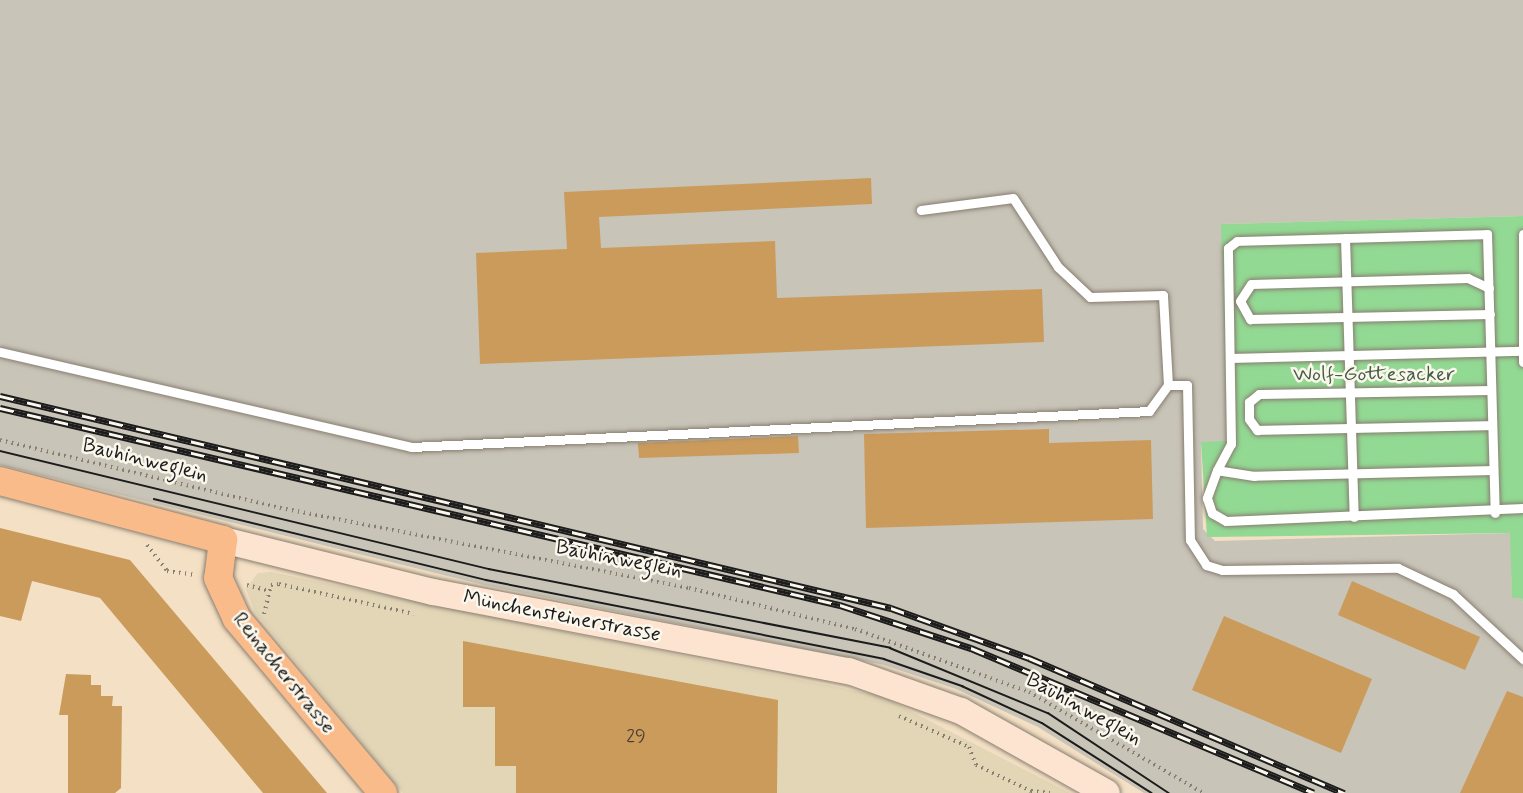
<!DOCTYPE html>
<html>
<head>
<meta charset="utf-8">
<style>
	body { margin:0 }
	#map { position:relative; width:1523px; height:793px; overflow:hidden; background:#f4e0c4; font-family:Mynerve,sans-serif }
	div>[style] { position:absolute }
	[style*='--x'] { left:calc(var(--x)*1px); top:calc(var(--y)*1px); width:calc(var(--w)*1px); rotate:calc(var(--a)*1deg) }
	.built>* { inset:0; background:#e2d6b7 }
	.industrial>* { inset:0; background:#c8c4b8 }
	.green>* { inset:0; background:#92d993 }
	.building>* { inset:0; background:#cb9b5c }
	.path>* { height:4px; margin-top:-2px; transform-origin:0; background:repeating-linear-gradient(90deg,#887e70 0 1.5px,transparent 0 6px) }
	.roads { filter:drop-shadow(0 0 2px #887e70) drop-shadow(0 0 2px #887e70) }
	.lane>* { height:9px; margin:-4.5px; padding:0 4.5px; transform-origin:4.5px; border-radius:4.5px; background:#fff }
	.secondary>* { height:26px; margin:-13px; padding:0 13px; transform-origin:13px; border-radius:13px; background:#fde4d1 }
	.primary>* { height:28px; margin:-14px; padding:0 14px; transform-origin:14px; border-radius:14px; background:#fabb8b }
	.tram>* { height:1.5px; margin:-0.75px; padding:0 0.75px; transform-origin:0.75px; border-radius:0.75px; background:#1c1c1c }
	.rail>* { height:7px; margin-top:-3.5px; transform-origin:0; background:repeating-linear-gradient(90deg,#fbf7ec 0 14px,#1c1c1c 0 28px); box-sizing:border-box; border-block:2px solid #1c1c1c }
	span { translate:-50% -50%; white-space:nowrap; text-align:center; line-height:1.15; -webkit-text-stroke:5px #fbf7ec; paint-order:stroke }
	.number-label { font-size:18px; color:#483c2c }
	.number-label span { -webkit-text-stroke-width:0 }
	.park-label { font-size:21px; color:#455e46 }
	.street-label { font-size:21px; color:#1c1c1c }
</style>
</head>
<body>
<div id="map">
	<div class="built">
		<div style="clip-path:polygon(271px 572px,881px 696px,1070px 793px,403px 793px,255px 612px,246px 589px,258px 573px)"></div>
	</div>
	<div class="industrial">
		<div style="clip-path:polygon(0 0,1523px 0,1523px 216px,1222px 224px,1227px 442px,1201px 443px,1203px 529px,1215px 541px,1511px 533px,1512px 598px,1522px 598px,1523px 604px,1523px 793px,1144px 793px,1038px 727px,956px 689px,884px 665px,484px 585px,0 465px)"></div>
	</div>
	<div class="green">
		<div style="clip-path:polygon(1523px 216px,1523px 604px,1522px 598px,1512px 598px,1510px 533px,1207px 537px,1201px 442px,1227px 441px,1221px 224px)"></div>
	</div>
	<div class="building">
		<div style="clip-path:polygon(871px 178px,872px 204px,599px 217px,601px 248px,775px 241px,777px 298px,1042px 289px,1044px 342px,480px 364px,476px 253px,567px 249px,564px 192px)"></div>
		<div style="clip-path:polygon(1049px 429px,1049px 443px,1151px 440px,1153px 519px,866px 528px,864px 434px)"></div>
		<div style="clip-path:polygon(798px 436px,799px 453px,639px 458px,638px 443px)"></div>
		<div style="clip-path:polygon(0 528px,130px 560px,327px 793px,263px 793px,100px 598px,32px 581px,21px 621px,0 616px)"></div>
		<div style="clip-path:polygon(1352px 581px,1480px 637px,1465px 670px,1338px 615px)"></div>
		<div style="clip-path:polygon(1224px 616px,1372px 679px,1341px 753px,1192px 690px)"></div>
		<div style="clip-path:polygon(463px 641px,778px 700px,777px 793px,516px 793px,516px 766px,495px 766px,495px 707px,463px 707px)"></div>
		<div style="clip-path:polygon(66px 674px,91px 675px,91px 685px,101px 685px,101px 696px,113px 696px,112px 706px,122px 706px,121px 788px,115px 793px,68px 793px,68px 715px,59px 715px)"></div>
		<div style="clip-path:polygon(1507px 691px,1523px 697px,1523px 793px,1460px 793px)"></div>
	</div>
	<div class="path">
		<div style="--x:0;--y:440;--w:294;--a:13.6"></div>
		<div style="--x:286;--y:509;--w:411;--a:11.1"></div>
		<div style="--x:689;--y:588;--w:171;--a:13.9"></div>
		<div style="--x:855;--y:629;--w:185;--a:19.9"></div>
		<div style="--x:1029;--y:692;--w:201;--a:30.1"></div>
		<div style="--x:147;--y:545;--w:33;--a:52"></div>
		<div style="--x:167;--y:571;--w:29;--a:8"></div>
		<div style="--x:247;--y:585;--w:24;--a:15"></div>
		<div style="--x:264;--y:614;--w:30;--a:-76"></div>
		<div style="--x:271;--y:585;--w:8;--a:-7"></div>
		<div style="--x:279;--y:584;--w:138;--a:12.5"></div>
		<div style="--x:899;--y:716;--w:77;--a:23.9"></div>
		<div style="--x:969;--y:747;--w:19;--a:69"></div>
		<div style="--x:976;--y:765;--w:61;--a:25.3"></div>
		<div style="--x:1031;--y:791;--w:19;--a:6"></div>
	</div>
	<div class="roads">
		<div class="lane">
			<div style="--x:1523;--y:234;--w:128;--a:90"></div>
			<div style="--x:1345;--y:238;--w:279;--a:88.2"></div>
			<div style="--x:1489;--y:288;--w:23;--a:-155"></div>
			<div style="--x:1468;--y:278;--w:217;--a:178.4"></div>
			<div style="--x:1251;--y:284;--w:20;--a:123"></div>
			<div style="--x:1240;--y:301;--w:21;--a:61"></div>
			<div style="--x:1250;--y:319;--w:240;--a:-1.2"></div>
			<div style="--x:0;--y:352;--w:422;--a:13"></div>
			<div style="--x:411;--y:447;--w:739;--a:-2.79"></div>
			<div style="--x:1149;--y:411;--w:32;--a:-54"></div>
			<div style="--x:1168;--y:385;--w:90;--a:-93.2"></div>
			<div style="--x:1163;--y:295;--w:73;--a:178.4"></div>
			<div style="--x:1090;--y:297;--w:44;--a:-136.8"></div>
			<div style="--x:1058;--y:267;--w:82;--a:-123.1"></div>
			<div style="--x:1013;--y:198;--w:93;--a:172.6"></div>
			<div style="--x:1230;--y:358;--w:293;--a:-1.4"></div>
			<div style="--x:1168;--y:385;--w:19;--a:0"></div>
			<div style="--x:1187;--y:385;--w:155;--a:88.9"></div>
			<div style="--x:1190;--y:540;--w:30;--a:57"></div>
			<div style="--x:1206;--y:565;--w:17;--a:17"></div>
			<div style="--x:1222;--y:570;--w:176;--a:-0.7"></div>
			<div style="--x:1398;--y:568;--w:61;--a:25.3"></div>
			<div style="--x:1453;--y:594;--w:96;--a:42.9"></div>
			<div style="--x:1491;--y:390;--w:232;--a:179"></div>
			<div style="--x:1259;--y:394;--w:13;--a:141"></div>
			<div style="--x:1249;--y:402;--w:17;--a:90"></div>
			<div style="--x:1249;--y:419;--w:14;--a:54"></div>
			<div style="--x:1257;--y:430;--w:235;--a:-1.2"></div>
			<div style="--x:1217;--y:470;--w:30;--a:-62"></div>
			<div style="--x:1231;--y:444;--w:196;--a:-90.9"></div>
			<div style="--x:1228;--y:248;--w:11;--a:-38"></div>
			<div style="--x:1237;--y:241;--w:250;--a:-1.6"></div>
			<div style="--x:1487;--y:234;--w:279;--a:88.4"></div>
			<div style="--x:1493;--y:470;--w:239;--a:178.6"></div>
			<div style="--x:1254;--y:476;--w:37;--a:-171"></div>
			<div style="--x:1217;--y:470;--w:30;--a:110"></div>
			<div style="--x:1207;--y:498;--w:16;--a:72"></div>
			<div style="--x:1212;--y:513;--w:16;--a:30"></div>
			<div style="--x:1226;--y:521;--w:297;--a:-2.5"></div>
		</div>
		<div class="secondary">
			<div style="--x:223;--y:540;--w:216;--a:13.9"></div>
			<div style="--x:433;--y:592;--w:423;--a:10.8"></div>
			<div style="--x:849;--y:671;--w:119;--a:19.7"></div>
			<div style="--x:961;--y:711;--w:167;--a:29.3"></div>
		</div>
		<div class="primary">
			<div style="--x:0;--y:481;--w:231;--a:14.8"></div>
			<div style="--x:223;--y:540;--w:38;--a:97"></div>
			<div style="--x:218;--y:578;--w:45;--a:65.1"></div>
			<div style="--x:237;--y:619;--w:227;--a:50"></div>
		</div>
	</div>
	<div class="tram">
		<div style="--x:0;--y:451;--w:503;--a:13.57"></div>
		<div style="--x:489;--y:569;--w:409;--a:11.1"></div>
		<div style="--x:890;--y:648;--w:171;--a:22.4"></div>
		<div style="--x:1048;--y:713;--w:145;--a:33.5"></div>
		<div style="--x:154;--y:499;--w:342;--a:13.7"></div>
		<div style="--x:486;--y:580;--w:406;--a:11.2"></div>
		<div style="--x:884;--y:659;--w:83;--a:19.1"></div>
		<div style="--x:962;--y:686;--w:88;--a:24.8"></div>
		<div style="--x:1042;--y:723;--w:130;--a:32.5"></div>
	</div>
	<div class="rail">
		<div style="--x:0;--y:396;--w:916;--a:13.38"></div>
		<div style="--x:891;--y:608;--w:147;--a:19.9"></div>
		<div style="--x:1029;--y:658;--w:343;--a:23.2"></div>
		<div style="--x:0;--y:408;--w:863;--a:13.2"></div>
		<div style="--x:840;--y:605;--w:138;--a:18.2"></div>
		<div style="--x:971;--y:648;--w:372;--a:22.9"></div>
	</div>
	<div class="number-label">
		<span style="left:636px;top:736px">29</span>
	</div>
	<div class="park-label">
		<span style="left:1374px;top:374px">Wolf-Gottesacker</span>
	</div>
	<div class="street-label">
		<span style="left:145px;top:460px;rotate:14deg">Bauhinweglein</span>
		<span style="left:619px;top:559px;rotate:11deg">Bauhinweglein</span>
		<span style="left:562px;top:616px;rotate:11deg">Münchensteinerstrasse</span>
		<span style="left:284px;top:673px;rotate:51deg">Reinacherstrasse</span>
		<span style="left:1084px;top:709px;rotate:29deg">Bauhinweglein</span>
	</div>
</div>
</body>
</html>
